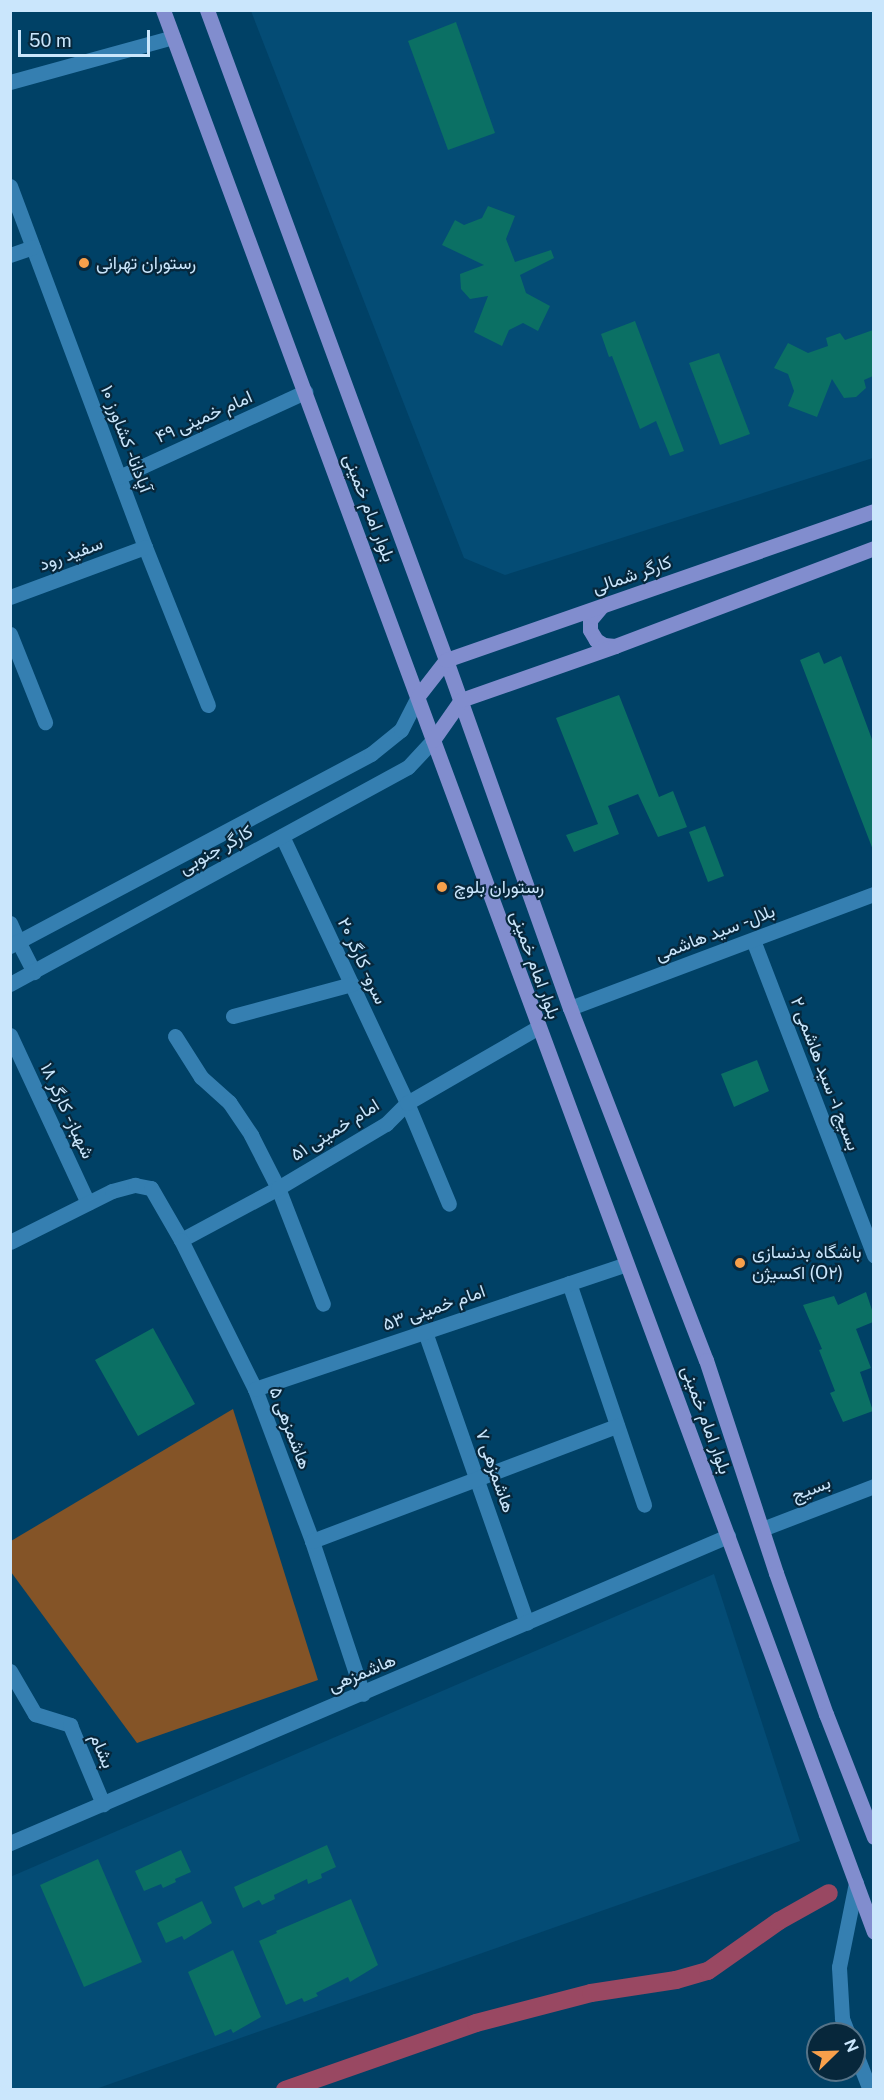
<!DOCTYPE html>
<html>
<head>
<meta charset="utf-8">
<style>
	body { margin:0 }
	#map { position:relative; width:884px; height:2100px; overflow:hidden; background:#004166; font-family:"Public Sans",Vazirmatn,sans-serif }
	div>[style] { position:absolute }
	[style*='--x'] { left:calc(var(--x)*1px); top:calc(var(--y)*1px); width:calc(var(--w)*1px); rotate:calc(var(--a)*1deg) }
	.built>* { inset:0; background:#044c75 }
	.green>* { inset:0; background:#845427 }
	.canal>* { height:18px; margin:-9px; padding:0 9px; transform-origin:9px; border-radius:9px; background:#994862 }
	.building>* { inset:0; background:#0b7064 }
	.street>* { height:15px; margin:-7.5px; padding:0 7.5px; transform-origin:7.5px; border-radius:7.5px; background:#357fb1 }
	.secondary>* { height:15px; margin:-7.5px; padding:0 7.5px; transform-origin:7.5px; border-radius:7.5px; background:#357fb1 }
	.primary>* { height:15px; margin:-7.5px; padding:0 7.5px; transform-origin:7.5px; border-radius:7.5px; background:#818dce }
	.dots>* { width:16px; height:16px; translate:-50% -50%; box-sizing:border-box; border:3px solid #07273b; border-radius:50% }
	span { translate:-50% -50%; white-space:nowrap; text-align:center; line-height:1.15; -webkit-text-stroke:4.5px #07273b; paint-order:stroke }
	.poi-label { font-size:18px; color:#cae6fc }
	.left { translate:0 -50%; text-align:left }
	.street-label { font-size:18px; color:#cae6fc }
	.frame { position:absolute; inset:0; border:12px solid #cae6fc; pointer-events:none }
	.north { position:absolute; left:806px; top:2022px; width:60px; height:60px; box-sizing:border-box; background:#07273b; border:2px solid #557388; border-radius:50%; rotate:67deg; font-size:16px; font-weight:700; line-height:24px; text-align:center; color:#cae6fc }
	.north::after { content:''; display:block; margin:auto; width:21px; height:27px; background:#f8a04b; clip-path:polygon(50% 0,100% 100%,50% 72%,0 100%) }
	.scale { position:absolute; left:18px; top:30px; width:132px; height:27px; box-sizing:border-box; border:3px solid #cae6fc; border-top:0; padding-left:8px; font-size:18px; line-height:21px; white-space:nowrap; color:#cae6fc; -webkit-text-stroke:4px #07273b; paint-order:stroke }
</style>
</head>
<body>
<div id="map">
	<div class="built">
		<div style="clip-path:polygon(251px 11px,873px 11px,873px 458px,505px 575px,464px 558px)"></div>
		<div style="clip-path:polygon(714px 1574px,800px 1841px,93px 2090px,11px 2089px,10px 1877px)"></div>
	</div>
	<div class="green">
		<div style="clip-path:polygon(233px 1409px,318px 1680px,137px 1743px,11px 1572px,11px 1541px)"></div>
	</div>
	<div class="canal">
		<div style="--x:285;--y:2090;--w:202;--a:-19.3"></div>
		<div style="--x:476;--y:2023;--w:119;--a:-14.6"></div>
		<div style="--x:591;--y:1993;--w:86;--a:-8.7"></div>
		<div style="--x:676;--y:1980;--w:33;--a:-16"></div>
		<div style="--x:708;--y:1971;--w:87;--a:-35.2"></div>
		<div style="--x:779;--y:1921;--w:57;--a:-29.2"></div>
	</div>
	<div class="building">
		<div style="clip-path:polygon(456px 22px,495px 133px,448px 150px,408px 41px)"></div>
		<div style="clip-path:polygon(488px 206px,515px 216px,506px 239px,515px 262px,551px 250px,554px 258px,520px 275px,526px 293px,550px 306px,538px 331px,523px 323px,509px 330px,502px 346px,474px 332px,488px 296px,470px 299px,461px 289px,460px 274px,484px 265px,442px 245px,455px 220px,464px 225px,482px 218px)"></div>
		<div style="clip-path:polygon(635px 321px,684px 451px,670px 456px,656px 421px,640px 429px,612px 356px,609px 357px,601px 334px)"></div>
		<div style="clip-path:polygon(873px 330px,873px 376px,864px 380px,866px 388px,856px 397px,844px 398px,832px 379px,817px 417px,788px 406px,794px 391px,788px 374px,774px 368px,788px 343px,808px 353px,828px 346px,826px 338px,840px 333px,845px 340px)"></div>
		<div style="clip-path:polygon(719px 353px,750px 434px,720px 445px,689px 363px)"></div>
		<div style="clip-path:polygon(819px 652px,824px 664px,841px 656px,873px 742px,873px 850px,800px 660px)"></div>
		<div style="clip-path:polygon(619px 695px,659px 797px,673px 791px,687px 827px,658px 837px,638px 794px,608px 806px,619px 834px,574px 852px,566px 835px,598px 824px,556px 718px)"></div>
		<div style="clip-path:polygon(705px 826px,724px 876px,708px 882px,689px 832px)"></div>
		<div style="clip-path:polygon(757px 1060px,769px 1091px,734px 1107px,721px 1074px)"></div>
		<div style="clip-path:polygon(866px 1292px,873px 1313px,873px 1322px,856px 1329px,871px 1368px,860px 1372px,873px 1411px,843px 1422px,830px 1393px,835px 1391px,819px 1350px,822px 1349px,803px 1305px,834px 1296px,838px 1305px)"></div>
		<div style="clip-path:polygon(153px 1328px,195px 1404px,138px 1436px,95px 1360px)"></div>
		<div style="clip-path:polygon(327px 1845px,336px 1867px,321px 1874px,322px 1878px,308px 1884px,307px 1879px,274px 1895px,275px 1899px,262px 1905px,259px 1900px,243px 1908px,234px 1887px)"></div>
		<div style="clip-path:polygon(181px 1850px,191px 1872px,175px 1879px,176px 1882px,163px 1888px,161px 1884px,144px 1891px,135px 1871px)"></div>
		<div style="clip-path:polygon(98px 1859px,142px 1962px,84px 1987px,40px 1885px)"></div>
		<div style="clip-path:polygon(351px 1899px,378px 1965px,350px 1982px,348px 1977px,316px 1993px,318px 1996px,304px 2002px,302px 1998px,286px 2005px,259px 1941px,277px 1933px,276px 1931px)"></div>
		<div style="clip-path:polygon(202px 1901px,212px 1923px,184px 1940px,182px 1936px,166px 1943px,157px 1923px)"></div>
		<div style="clip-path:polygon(233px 1950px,261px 2017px,233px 2033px,231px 2029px,215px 2036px,188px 1972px)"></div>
	</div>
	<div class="street">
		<div style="--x:10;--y:186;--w:385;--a:69.5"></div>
		<div style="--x:145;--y:547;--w:170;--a:68.3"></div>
		<div style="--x:10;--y:255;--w:24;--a:-19"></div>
		<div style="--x:119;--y:477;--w:205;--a:-24.6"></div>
		<div style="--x:10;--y:597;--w:144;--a:-20.3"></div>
		<div style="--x:10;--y:634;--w:95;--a:68.3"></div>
		<div style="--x:282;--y:836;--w:295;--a:64.9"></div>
		<div style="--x:407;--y:1103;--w:109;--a:67.4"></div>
		<div style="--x:10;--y:923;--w:20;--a:66"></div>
		<div style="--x:753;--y:940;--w:338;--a:69"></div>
		<div style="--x:570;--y:1008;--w:325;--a:-20.6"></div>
		<div style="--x:233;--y:1016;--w:123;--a:-15.1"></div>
		<div style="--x:10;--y:1035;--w:185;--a:65.1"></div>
		<div style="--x:175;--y:1036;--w:49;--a:57.6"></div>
		<div style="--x:201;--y:1077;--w:38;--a:42"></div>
		<div style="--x:229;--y:1102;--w:40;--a:56"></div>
		<div style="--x:251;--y:1135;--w:59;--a:63"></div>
		<div style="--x:278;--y:1188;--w:124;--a:68.8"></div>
		<div style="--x:181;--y:1240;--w:110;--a:-28.2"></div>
		<div style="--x:278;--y:1188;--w:126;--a:-30.7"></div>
		<div style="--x:386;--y:1124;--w:30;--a:-45"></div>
		<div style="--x:407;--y:1103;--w:150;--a:-30"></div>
		<div style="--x:10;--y:1242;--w:114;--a:-26.6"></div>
		<div style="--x:112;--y:1191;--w:24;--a:-15"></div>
		<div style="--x:135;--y:1185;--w:16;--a:11"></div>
		<div style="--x:151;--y:1188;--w:60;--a:60"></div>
		<div style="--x:181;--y:1240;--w:166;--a:63.6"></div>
		<div style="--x:255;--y:1389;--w:162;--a:69.4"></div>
		<div style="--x:312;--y:1541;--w:161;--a:71.6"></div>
		<div style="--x:569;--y:1283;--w:234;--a:71.3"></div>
		<div style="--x:425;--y:1332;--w:308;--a:70.7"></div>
		<div style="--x:255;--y:1389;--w:391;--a:-18.6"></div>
		<div style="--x:762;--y:1529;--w:120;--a:-21"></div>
		<div style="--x:312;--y:1541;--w:326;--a:-20.7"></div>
		<div style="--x:10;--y:1671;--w:50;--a:59.8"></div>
		<div style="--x:35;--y:1714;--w:37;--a:17"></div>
		<div style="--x:70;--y:1725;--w:86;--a:67.3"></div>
		<div style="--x:848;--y:2034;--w:17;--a:-111"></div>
		<div style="--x:842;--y:2018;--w:51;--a:-93.4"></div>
		<div style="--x:839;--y:1967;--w:86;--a:-78.6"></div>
		<div style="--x:854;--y:2049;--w:44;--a:68.7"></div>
	</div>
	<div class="secondary">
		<div style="--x:10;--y:82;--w:169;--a:-15.4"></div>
		<div style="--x:18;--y:941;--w:35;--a:63"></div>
		<div style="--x:10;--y:946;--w:409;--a:-28"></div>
		<div style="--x:371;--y:754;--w:38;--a:-39"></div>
		<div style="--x:401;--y:730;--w:38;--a:-63"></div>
		<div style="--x:10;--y:984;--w:453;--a:-28.6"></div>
		<div style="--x:408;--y:767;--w:37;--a:-47"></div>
		<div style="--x:10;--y:1843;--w:781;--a:-23.15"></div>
	</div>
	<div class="primary">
		<div style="--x:163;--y:10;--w:2049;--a:69.7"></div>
		<div style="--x:207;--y:10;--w:693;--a:69.81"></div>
		<div style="--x:446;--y:660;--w:369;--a:70.4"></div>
		<div style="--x:570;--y:1008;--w:377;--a:68.9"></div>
		<div style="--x:706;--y:1360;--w:224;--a:71.8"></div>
		<div style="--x:776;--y:1573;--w:150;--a:70.5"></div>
		<div style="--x:826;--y:1714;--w:132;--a:68.7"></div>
		<div style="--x:601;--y:607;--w:17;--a:130"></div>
		<div style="--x:590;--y:620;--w:10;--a:90"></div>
		<div style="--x:590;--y:630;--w:12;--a:59"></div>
		<div style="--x:596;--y:640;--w:9;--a:32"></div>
		<div style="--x:604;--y:645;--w:11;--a:5"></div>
		<div style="--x:418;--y:696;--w:46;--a:-52.1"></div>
		<div style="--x:446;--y:660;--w:453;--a:-19.2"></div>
		<div style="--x:433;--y:740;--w:49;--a:-55"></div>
		<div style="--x:461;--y:700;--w:163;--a:-19.3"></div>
		<div style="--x:615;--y:646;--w:277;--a:-20.7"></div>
	</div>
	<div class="dots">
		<div style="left:84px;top:263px;background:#f8a04b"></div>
		<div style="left:442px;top:887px;background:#f8a04b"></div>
		<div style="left:740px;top:1263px;background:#f8a04b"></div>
	</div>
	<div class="poi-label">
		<span class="left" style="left:96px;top:263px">رستوران تهرانی</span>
		<span class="left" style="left:454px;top:887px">رستوران بلوچ</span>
		<span class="left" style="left:752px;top:1263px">باشگاه بدنسازی<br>اکسیژن (O۲)</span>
	</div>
	<div class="street-label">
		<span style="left:204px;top:417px;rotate:-24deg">امام خمینی ۴۹</span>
		<span style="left:126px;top:439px;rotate:69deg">آپادانا - کشاورز ۱۰</span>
		<span style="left:369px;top:508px;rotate:69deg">بلوار امام خمینی</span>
		<span style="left:71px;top:554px;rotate:-20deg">سفید رود</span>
		<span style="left:632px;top:575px;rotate:-19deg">کارگر شمالی</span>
		<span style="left:216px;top:850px;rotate:-29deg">کارگر جنوبی</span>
		<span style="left:715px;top:933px;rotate:-21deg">بلال - سید هاشمی</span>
		<span style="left:362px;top:961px;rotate:65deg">سرو - کارگر ۲۰</span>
		<span style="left:535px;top:965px;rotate:70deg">بلوار امام خمینی</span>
		<span style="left:825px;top:1074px;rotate:69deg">بسیج ۱ - سید هاشمی ۲</span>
		<span style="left:67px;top:1111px;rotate:65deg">شهباز - کارگر ۱۸</span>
		<span style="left:335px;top:1130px;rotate:-32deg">امام خمینی ۵۱</span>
		<span style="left:434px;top:1308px;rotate:-19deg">امام خمینی ۵۳</span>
		<span style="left:706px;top:1420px;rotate:70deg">بلوار امام خمینی</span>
		<span style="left:290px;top:1428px;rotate:69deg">هاشمزهی ۵</span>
		<span style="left:495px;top:1471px;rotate:71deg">هاشمزهی ۷</span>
		<span style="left:811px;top:1489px;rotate:-21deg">بسیج</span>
		<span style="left:362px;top:1673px;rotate:-23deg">هاشمزهی</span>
		<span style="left:102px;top:1751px;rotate:67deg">بشام</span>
	</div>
	<div class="frame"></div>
	<div class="north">N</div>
	<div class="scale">50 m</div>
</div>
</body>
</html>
